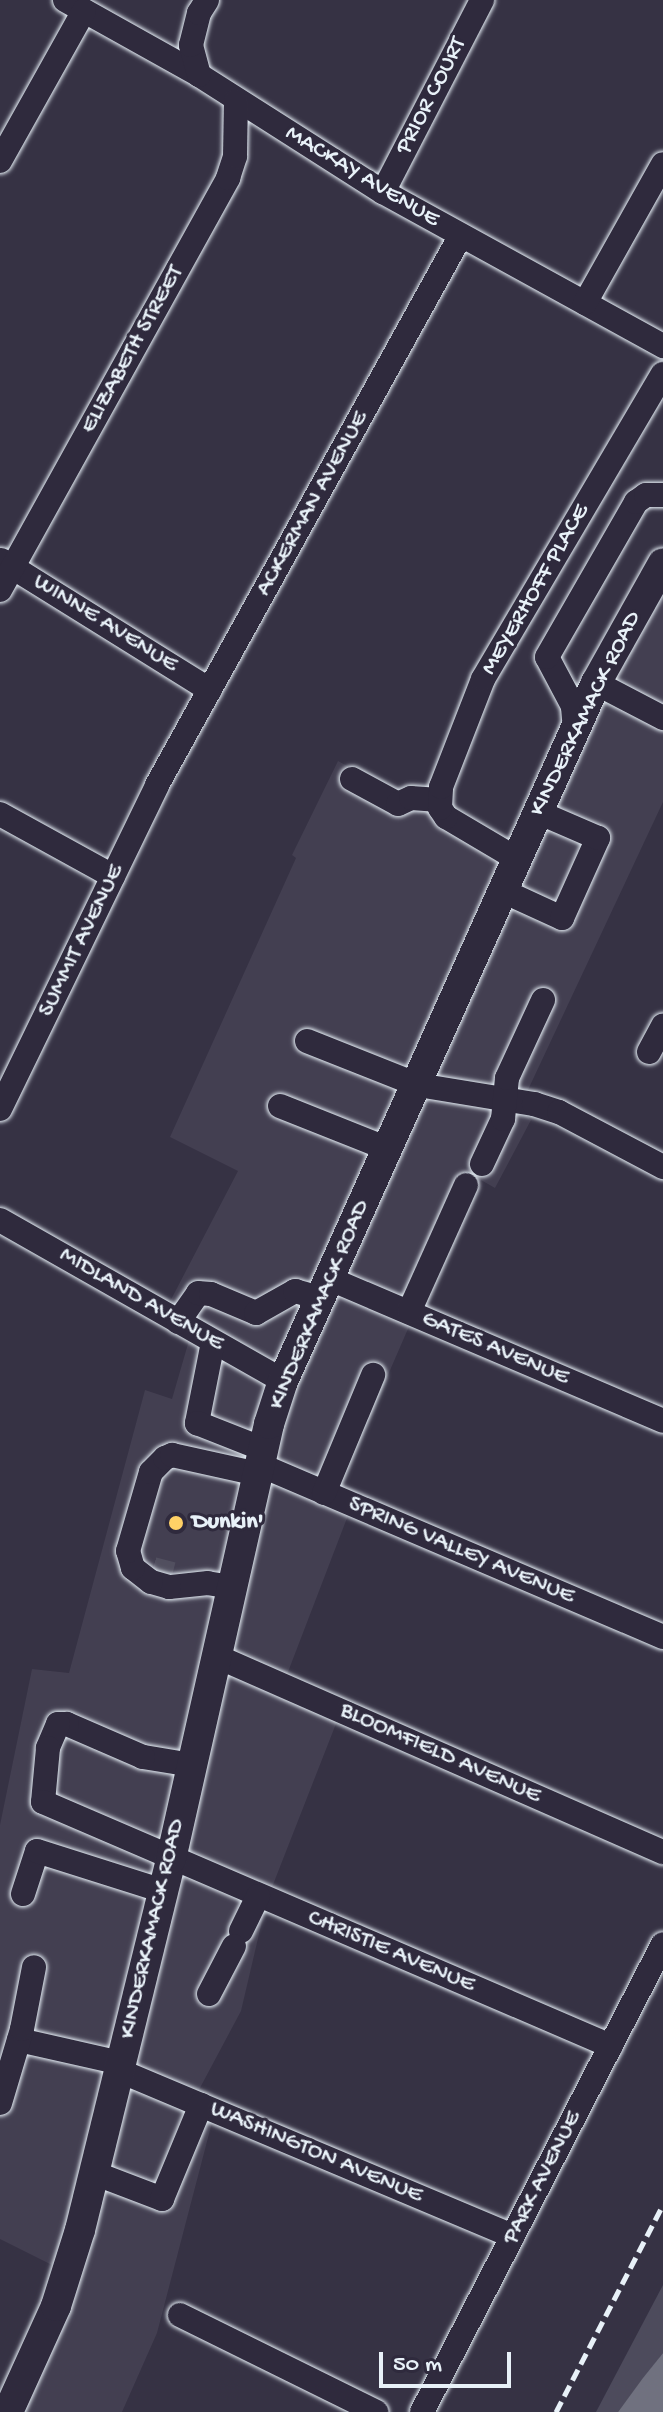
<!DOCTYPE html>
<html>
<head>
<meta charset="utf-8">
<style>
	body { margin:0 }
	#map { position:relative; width:663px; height:2412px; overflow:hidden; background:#363244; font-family:"Gochi Hand",sans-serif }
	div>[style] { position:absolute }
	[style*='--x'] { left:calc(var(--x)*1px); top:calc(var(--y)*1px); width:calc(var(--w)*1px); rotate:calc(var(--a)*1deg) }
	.built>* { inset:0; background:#433f51 }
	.green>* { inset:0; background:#4d4b5c }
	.water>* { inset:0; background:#70717f }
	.minor-tunnel>* { height:24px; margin-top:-12px; transform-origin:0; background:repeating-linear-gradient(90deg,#514f5f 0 24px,transparent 0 36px) }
	.roads { filter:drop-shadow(0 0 2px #e8f1f8) drop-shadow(0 0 2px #e8f1f8) }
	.minor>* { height:24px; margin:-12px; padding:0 12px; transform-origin:12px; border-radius:12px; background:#2f2a3d }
	.major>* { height:30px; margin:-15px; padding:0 15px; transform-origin:15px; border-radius:15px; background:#2f2a3d }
	.rail>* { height:5px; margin-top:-2.5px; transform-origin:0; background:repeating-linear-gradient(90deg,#e8f1f8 0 12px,transparent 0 18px) }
	.dots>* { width:22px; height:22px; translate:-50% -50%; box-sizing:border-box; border:4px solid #2f2a3d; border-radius:50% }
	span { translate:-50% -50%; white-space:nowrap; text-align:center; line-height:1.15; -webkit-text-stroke:6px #2f2a3d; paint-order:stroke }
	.street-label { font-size:24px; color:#e8f1f8 }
	.poi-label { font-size:24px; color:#e8f1f8; font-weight:700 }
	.left { translate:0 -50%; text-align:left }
	.scale { position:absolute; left:379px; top:2352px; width:132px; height:36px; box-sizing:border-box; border:4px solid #e8f1f8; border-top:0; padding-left:10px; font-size:24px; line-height:28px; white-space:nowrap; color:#e8f1f8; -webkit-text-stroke:6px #2f2a3d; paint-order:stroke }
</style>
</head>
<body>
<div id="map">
	<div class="built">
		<div style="clip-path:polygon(663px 563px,663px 802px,519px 1109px,531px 1120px,495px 1188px,481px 1180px,414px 1315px,335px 1497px,352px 1505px,283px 1685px,341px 1711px,267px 1900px,241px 2011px,193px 2101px,215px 2111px,157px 2333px,122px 2412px,8px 2412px,66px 2272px,0 2239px,0 1825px,32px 1669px,69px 1673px,145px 1390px,172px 1399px,192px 1330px,164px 1313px,238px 1171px,170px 1137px,296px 858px,292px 855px,338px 761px,518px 859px)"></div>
	</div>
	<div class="green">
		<div style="clip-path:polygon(663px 2285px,663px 2353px,618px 2412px,596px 2412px)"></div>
	</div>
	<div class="water">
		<div style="clip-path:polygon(663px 2353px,663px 2412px,618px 2412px,643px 2378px)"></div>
	</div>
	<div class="minor-tunnel">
		<div style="--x:153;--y:1569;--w:20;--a:15"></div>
	</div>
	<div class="roads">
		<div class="minor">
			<div style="--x:65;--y:0;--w:154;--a:29.2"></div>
			<div style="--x:199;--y:75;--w:218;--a:32.5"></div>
			<div style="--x:383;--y:192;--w:320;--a:28.8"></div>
			<div style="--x:199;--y:75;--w:31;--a:-105"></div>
			<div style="--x:191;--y:45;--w:33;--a:-76"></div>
			<div style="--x:199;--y:13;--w:15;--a:-58"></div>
			<div style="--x:0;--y:161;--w:172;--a:-60.8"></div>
			<div style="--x:383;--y:192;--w:216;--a:-62.7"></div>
			<div style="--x:585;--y:303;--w:159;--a:-60.7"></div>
			<div style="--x:1;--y:560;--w:246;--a:31.9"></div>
			<div style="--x:0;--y:590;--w:471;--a:-61"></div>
			<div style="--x:228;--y:178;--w:23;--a:-72"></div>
			<div style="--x:235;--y:156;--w:55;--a:-89"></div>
			<div style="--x:596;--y:683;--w:76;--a:27.6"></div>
			<div style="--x:575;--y:730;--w:24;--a:-95"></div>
			<div style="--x:573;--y:706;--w:55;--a:-118"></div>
			<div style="--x:547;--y:657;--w:179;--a:-60.1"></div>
			<div style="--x:636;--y:502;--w:12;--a:-35"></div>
			<div style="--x:646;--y:495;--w:17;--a:0"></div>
			<div style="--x:352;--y:779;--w:52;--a:28.5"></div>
			<div style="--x:398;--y:804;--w:14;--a:-25"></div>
			<div style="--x:411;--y:798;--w:28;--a:4"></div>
			<div style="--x:0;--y:814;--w:129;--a:28.8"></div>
			<div style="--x:517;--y:859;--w:82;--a:-149.4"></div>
			<div style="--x:446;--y:817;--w:11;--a:-124"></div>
			<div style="--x:440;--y:808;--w:21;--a:-87"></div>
			<div style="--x:441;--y:787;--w:116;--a:-68.7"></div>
			<div style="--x:483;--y:679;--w:354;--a:-59.5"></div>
			<div style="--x:503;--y:891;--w:65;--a:24.6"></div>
			<div style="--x:562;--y:918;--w:88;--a:-65.8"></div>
			<div style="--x:598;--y:838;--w:65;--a:-156.6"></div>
			<div style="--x:307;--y:1041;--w:119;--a:21.6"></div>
			<div style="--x:418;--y:1085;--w:118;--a:9.3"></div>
			<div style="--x:534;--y:1104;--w:26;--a:18"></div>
			<div style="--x:559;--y:1112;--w:118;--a:27.9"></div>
			<div style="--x:649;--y:1052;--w:30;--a:-62"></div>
			<div style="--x:280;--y:1106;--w:116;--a:21.7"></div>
			<div style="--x:0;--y:1109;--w:360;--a:-64.1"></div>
			<div style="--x:157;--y:785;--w:628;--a:-61.07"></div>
			<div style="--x:482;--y:1164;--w:50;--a:-65"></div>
			<div style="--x:503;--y:1119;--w:41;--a:-84.4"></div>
			<div style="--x:507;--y:1078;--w:86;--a:-65.2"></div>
			<div style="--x:0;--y:1220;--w:326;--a:29.6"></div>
			<div style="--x:328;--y:1278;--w:364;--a:23.1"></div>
			<div style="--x:409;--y:1312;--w:139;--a:-65.8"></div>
			<div style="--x:178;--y:1322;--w:35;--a:-55"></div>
			<div style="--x:198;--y:1293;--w:13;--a:4"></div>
			<div style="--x:211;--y:1294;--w:49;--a:22.9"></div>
			<div style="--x:256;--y:1313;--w:45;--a:-29.4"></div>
			<div style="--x:295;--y:1291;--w:25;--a:16"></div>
			<div style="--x:213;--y:1342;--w:83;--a:101.2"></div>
			<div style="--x:197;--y:1423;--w:71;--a:21.5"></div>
			<div style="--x:260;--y:1465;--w:438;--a:23.1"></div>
			<div style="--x:324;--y:1493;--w:128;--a:-67.4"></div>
			<div style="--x:232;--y:1587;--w:24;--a:-171"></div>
			<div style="--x:208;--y:1583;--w:39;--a:174"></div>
			<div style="--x:169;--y:1587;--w:19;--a:-164"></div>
			<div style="--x:151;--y:1582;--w:23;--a:-142"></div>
			<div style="--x:133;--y:1568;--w:18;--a:-106"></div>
			<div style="--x:128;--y:1551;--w:82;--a:-73.8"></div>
			<div style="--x:151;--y:1472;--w:20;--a:-45"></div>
			<div style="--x:165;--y:1458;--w:8;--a:-23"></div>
			<div style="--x:172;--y:1455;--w:88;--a:12.5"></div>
			<div style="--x:216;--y:1656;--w:488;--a:23.7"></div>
			<div style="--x:192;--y:1765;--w:50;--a:-170.7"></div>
			<div style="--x:143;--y:1757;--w:83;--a:-156.5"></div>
			<div style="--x:67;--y:1724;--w:9;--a:180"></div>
			<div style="--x:58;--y:1724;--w:26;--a:113"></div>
			<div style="--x:48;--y:1748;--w:54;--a:95.3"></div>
			<div style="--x:43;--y:1802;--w:618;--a:23.25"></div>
			<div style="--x:23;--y:1894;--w:45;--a:-72"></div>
			<div style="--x:37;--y:1851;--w:132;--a:17.6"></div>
			<div style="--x:241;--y:1931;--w:39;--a:-64"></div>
			<div style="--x:209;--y:1994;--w:54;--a:-62.5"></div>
			<div style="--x:19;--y:2040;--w:105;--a:12.7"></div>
			<div style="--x:120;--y:2071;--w:426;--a:22.8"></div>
			<div style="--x:0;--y:2103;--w:77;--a:-73.4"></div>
			<div style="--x:22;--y:2029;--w:63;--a:-79"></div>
			<div style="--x:94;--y:2173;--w:73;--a:20.9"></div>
			<div style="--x:162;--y:2199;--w:102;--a:-67.5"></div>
			<div style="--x:180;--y:2315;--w:219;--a:26.3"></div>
			<div style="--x:422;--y:2412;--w:526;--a:-62.75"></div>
		</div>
		<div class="major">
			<div style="--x:8;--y:2412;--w:116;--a:-65.6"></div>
			<div style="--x:56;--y:2306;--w:80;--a:-72.5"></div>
			<div style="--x:80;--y:2230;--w:382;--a:-76.2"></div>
			<div style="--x:171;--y:1859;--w:446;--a:-77.3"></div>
			<div style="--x:269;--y:1424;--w:45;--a:-72"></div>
			<div style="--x:283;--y:1381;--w:765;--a:-65.85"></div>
			<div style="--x:596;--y:683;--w:137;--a:-60.8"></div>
		</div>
	</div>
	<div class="rail">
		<div style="--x:556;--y:2412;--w:233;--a:-62.7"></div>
	</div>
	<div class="dots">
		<div style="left:176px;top:1523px;background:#ffd166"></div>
	</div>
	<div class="street-label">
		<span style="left:432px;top:96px;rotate:-63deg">PRIOR COURT</span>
		<span style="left:362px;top:177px;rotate:31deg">MACKAY AVENUE</span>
		<span style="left:133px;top:350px;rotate:-61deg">ELIZABETH STREET</span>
		<span style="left:313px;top:504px;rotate:-61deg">ACKERMAN AVENUE</span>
		<span style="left:536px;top:590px;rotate:-60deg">MEYERHOFF PLACE</span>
		<span style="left:105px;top:624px;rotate:32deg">WINNE AVENUE</span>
		<span style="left:586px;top:714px;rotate:-64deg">KINDERKAMACK ROAD</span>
		<span style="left:82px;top:941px;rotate:-64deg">SUMMIT AVENUE</span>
		<span style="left:141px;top:1300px;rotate:30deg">MIDLAND AVENUE</span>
		<span style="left:320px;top:1305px;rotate:-67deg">KINDERKAMACK ROAD</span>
		<span style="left:495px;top:1349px;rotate:23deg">GATES AVENUE</span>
		<span style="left:461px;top:1551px;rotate:23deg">SPRING VALLEY AVENUE</span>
		<span style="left:440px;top:1754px;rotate:24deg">BLOOMFIELD AVENUE</span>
		<span style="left:153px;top:1929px;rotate:-77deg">KINDERKAMACK ROAD</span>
		<span style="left:391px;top:1952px;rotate:23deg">CHRISTIE AVENUE</span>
		<span style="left:316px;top:2153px;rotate:23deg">WASHINGTON AVENUE</span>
		<span style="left:543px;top:2178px;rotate:-63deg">PARK AVENUE</span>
	</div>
	<div class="poi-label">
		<span class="left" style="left:192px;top:1523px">Dunkin'</span>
	</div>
	<div class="scale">50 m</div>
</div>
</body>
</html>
